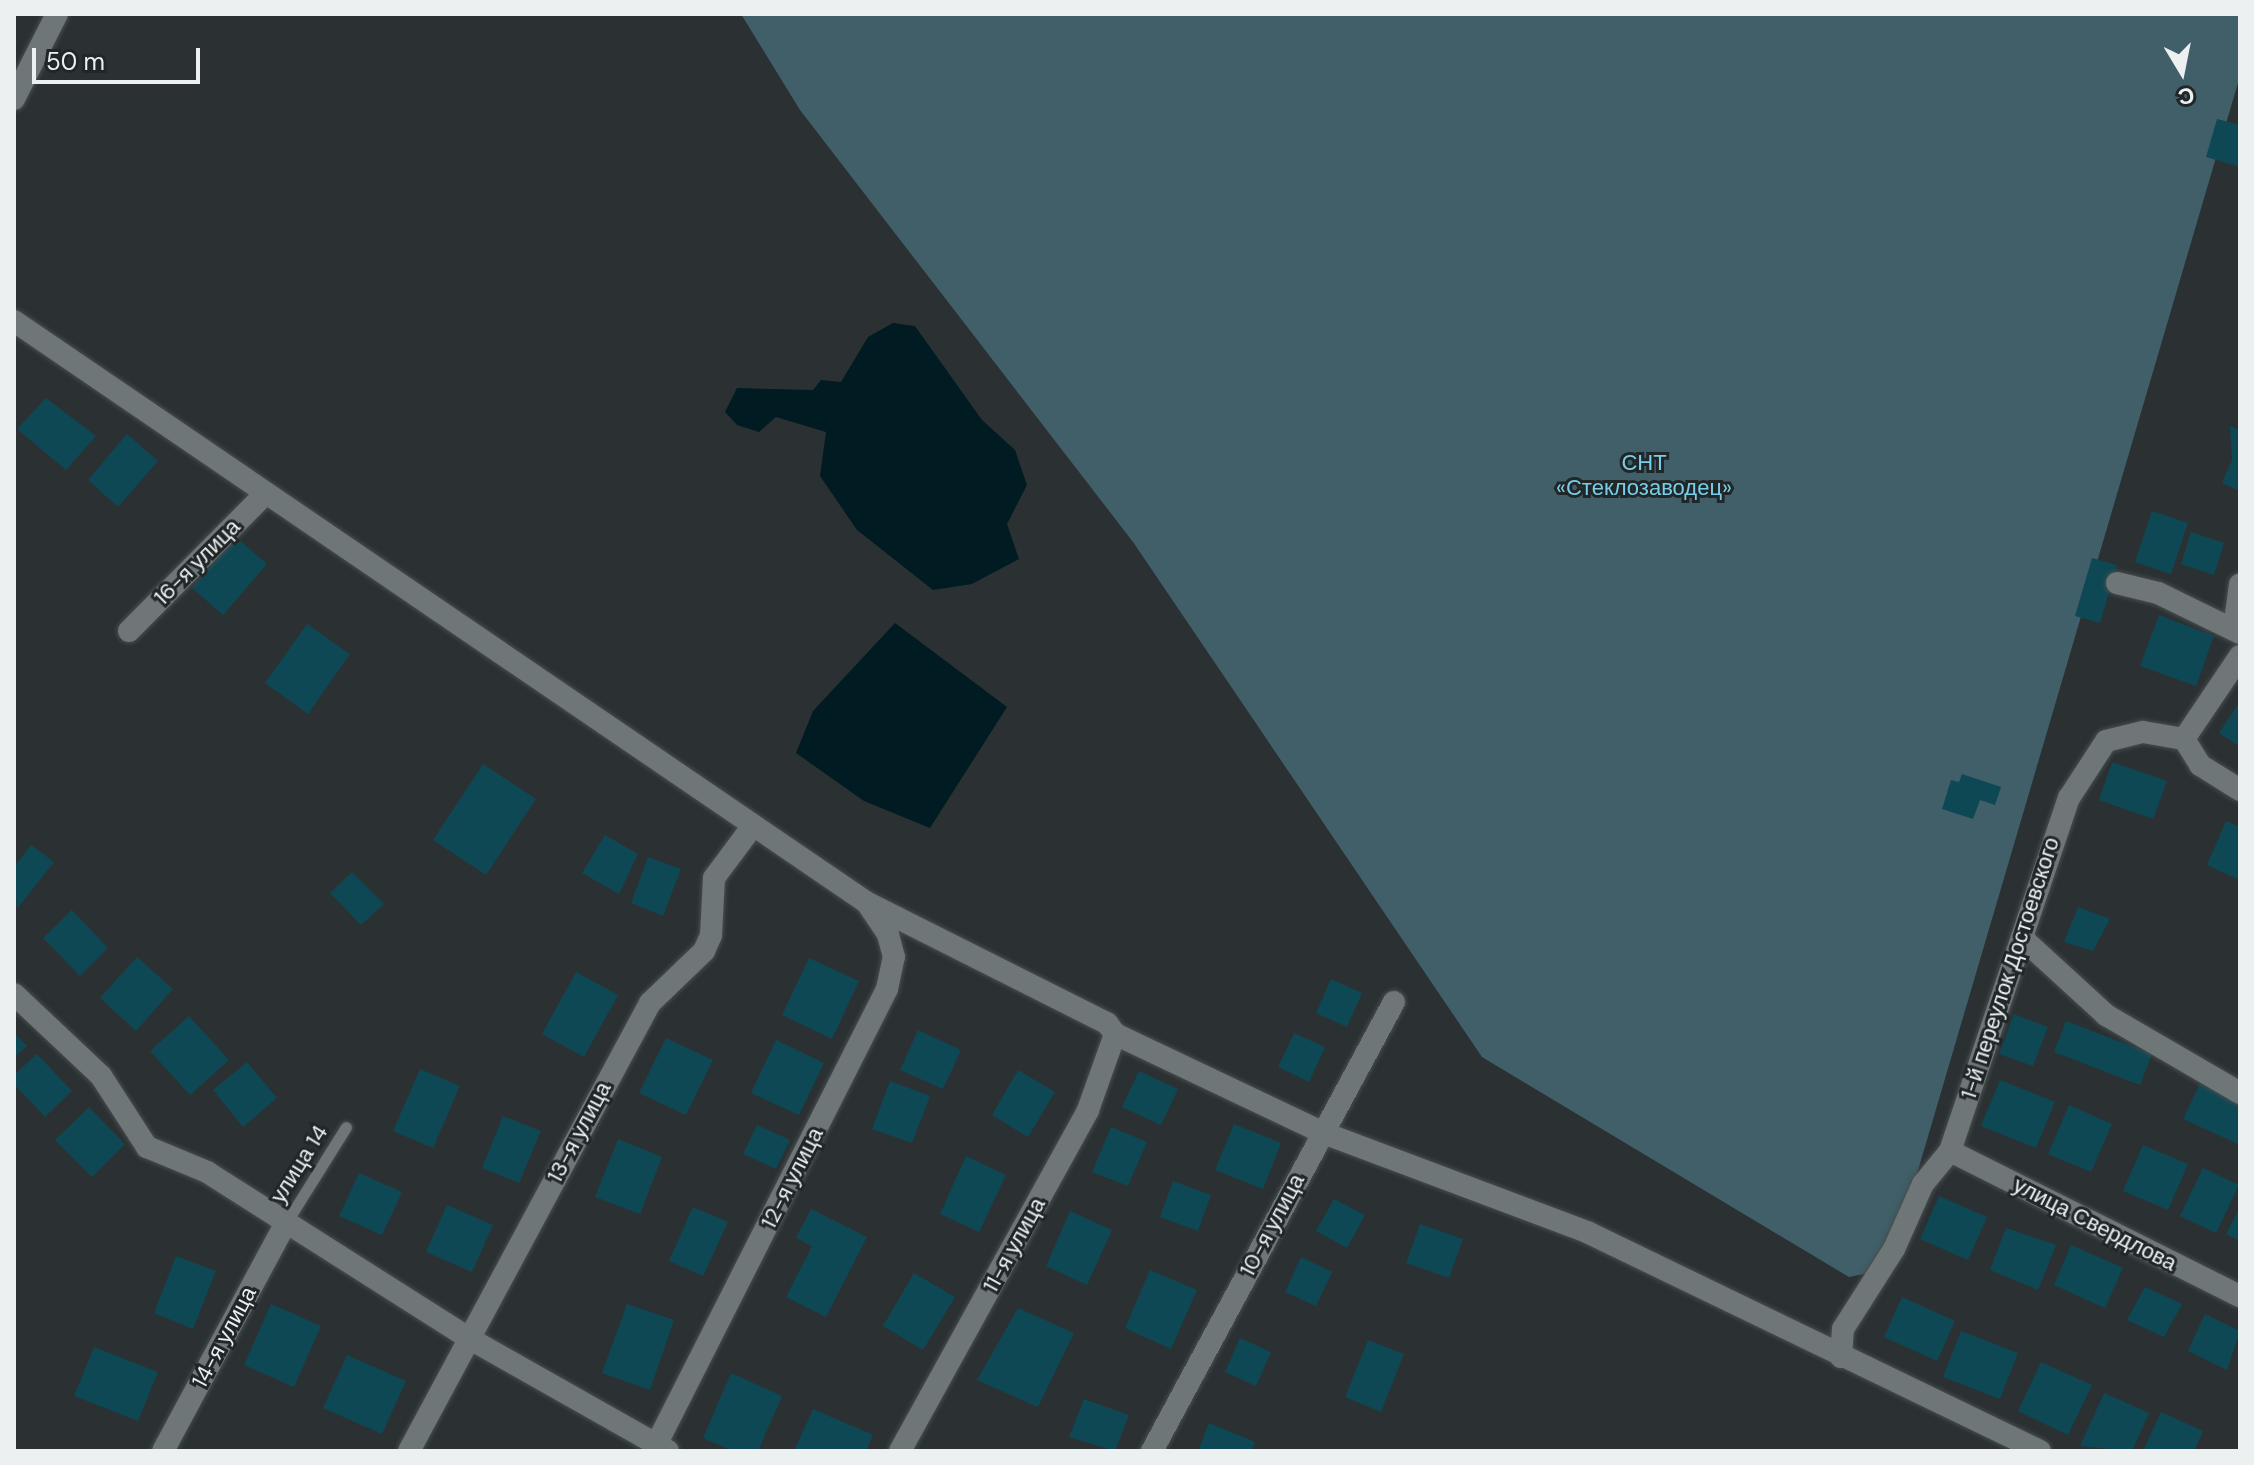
<!DOCTYPE html>
<html>
<head>
<meta charset="utf-8">
<style>
	body { margin:0 }
	#map { position:relative; width:2254px; height:1465px; overflow:hidden; background:#2b3133; font-family:"DM Sans",sans-serif }
	div>[style] { position:absolute }
	[style*='--x'] { left:calc(var(--x)*1px); top:calc(var(--y)*1px); width:calc(var(--w)*1px); rotate:calc(var(--a)*1deg) }
	.green>* { inset:0; background:#405f68 }
	.water>* { inset:0; background:#001b22 }
	.building>* { inset:0; background:#0e4855 }
	.roads { filter:drop-shadow(0 0 2px #474d4e) drop-shadow(0 0 2px #474d4e) }
	.lane>* { height:11px; margin:-5.5px; padding:0 5.5px; transform-origin:5.5px; border-radius:5.5px; background:#6f7678 }
	.street>* { height:22px; margin:-11px; padding:0 11px; transform-origin:11px; border-radius:11px; background:#6f7678 }
	span { translate:-50% -50%; white-space:nowrap; text-align:center; line-height:1.15; -webkit-text-stroke:6px #212729; paint-order:stroke }
	.park-label { font-size:22px; color:#77cee6 }
	.street-label { font-size:22px; color:#ecf0f1 }
	.frame { position:absolute; inset:0; border:16px solid #ecf0f1; pointer-events:none }
	.north { position:absolute; left:2142px; top:32px; width:80px; height:80px; -webkit-text-stroke:6px #212729; paint-order:stroke; rotate:170deg; font-size:22px; font-weight:700; line-height:32px; text-align:center; color:#ecf0f1 }
	.north::after { content:''; display:block; margin:auto; width:28px; height:36px; background:#ecf0f1; clip-path:polygon(50% 0,100% 100%,50% 72%,0 100%) }
	.scale { position:absolute; left:32px; top:48px; width:168px; height:36px; box-sizing:border-box; border:4px solid #ecf0f1; border-top:0; padding-left:10px; font-size:24px; line-height:28px; white-space:nowrap; color:#ecf0f1; -webkit-text-stroke:6px #212729; paint-order:stroke }
</style>
</head>
<body>
<div id="map">
	<div class="green">
		<div style="clip-path:polygon(741px 14px,2240px 14px,2240px 76px,1889px 1269px,1849px 1277px,1482px 1057px,1133px 542px,800px 110px)"></div>
	</div>
	<div class="water">
		<div style="clip-path:polygon(893px 323px,915px 326px,982px 420px,1015px 450px,1027px 485px,1007px 524px,1019px 559px,972px 584px,933px 590px,857px 530px,820px 476px,826px 432px,776px 417px,759px 432px,737px 425px,725px 412px,737px 388px,813px 390px,821px 380px,841px 382px,868px 337px)"></div>
		<div style="clip-path:polygon(895px 623px,1007px 707px,930px 828px,864px 801px,796px 753px,813px 711px)"></div>
	</div>
	<div class="building">
		<div style="clip-path:polygon(2217px 119px,2240px 125px,2240px 167px,2206px 157px)"></div>
		<div style="clip-path:polygon(46px 398px,96px 436px,66px 470px,17px 429px)"></div>
		<div style="clip-path:polygon(2230px 426px,2240px 430px,2240px 491px,2222px 483px,2232px 460px)"></div>
		<div style="clip-path:polygon(127px 434px,158px 461px,118px 507px,88px 480px)"></div>
		<div style="clip-path:polygon(2152px 511px,2188px 523px,2171px 574px,2135px 562px)"></div>
		<div style="clip-path:polygon(2191px 532px,2224px 543px,2214px 575px,2181px 564px)"></div>
		<div style="clip-path:polygon(236px 537px,267px 564px,223px 615px,192px 588px)"></div>
		<div style="clip-path:polygon(2092px 558px,2117px 565px,2100px 623px,2075px 616px)"></div>
		<div style="clip-path:polygon(2159px 615px,2214px 636px,2196px 686px,2140px 666px)"></div>
		<div style="clip-path:polygon(307px 624px,350px 654px,308px 714px,265px 683px)"></div>
		<div style="clip-path:polygon(2240px 701px,2240px 747px,2219px 733px)"></div>
		<div style="clip-path:polygon(2112px 762px,2167px 781px,2153px 819px,2099px 800px)"></div>
		<div style="clip-path:polygon(483px 764px,536px 799px,486px 875px,433px 840px)"></div>
		<div style="clip-path:polygon(1962px 774px,2001px 787px,1995px 805px,1980px 800px,1973px 819px,1942px 809px,1951px 780px,1959px 782px)"></div>
		<div style="clip-path:polygon(2226px 821px,2240px 827px,2240px 880px,2207px 865px)"></div>
		<div style="clip-path:polygon(605px 835px,638px 854px,619px 894px,582px 873px)"></div>
		<div style="clip-path:polygon(31px 845px,54px 862px,17px 909px,14px 867px)"></div>
		<div style="clip-path:polygon(648px 857px,681px 869px,663px 916px,631px 903px)"></div>
		<div style="clip-path:polygon(352px 872px,384px 904px,361px 925px,330px 893px)"></div>
		<div style="clip-path:polygon(2078px 907px,2110px 919px,2093px 951px,2064px 942px)"></div>
		<div style="clip-path:polygon(72px 910px,108px 948px,80px 976px,43px 938px)"></div>
		<div style="clip-path:polygon(137px 957px,173px 989px,136px 1031px,100px 998px)"></div>
		<div style="clip-path:polygon(809px 958px,859px 981px,832px 1039px,782px 1015px)"></div>
		<div style="clip-path:polygon(576px 972px,618px 995px,584px 1057px,542px 1034px)"></div>
		<div style="clip-path:polygon(1331px 979px,1362px 993px,1347px 1027px,1316px 1013px)"></div>
		<div style="clip-path:polygon(2014px 1014px,2048px 1027px,2033px 1066px,1999px 1054px)"></div>
		<div style="clip-path:polygon(189px 1016px,229px 1060px,190px 1095px,150px 1051px)"></div>
		<div style="clip-path:polygon(2066px 1021px,2152px 1054px,2140px 1085px,2054px 1052px)"></div>
		<div style="clip-path:polygon(918px 1030px,961px 1050px,943px 1089px,900px 1070px)"></div>
		<div style="clip-path:polygon(14px 1033px,27px 1046px,14px 1058px)"></div>
		<div style="clip-path:polygon(1294px 1033px,1325px 1047px,1309px 1082px,1278px 1067px)"></div>
		<div style="clip-path:polygon(666px 1038px,713px 1060px,686px 1115px,639px 1093px)"></div>
		<div style="clip-path:polygon(776px 1040px,824px 1063px,799px 1115px,751px 1093px)"></div>
		<div style="clip-path:polygon(37px 1054px,72px 1091px,45px 1117px,14px 1084px,14px 1075px)"></div>
		<div style="clip-path:polygon(247px 1062px,277px 1098px,243px 1127px,213px 1090px)"></div>
		<div style="clip-path:polygon(420px 1069px,460px 1086px,433px 1148px,393px 1131px)"></div>
		<div style="clip-path:polygon(1018px 1070px,1055px 1092px,1028px 1137px,992px 1115px)"></div>
		<div style="clip-path:polygon(1139px 1071px,1178px 1089px,1161px 1125px,1122px 1107px)"></div>
		<div style="clip-path:polygon(2000px 1080px,2055px 1102px,2036px 1148px,1981px 1126px)"></div>
		<div style="clip-path:polygon(890px 1081px,930px 1096px,912px 1143px,872px 1129px)"></div>
		<div style="clip-path:polygon(2200px 1084px,2240px 1103px,2240px 1145px,2183px 1119px)"></div>
		<div style="clip-path:polygon(2069px 1105px,2112px 1124px,2091px 1172px,2048px 1154px)"></div>
		<div style="clip-path:polygon(89px 1107px,125px 1144px,92px 1177px,55px 1140px)"></div>
		<div style="clip-path:polygon(503px 1116px,541px 1131px,519px 1183px,482px 1168px)"></div>
		<div style="clip-path:polygon(1234px 1124px,1281px 1143px,1263px 1189px,1215px 1170px)"></div>
		<div style="clip-path:polygon(757px 1125px,790px 1140px,776px 1169px,743px 1154px)"></div>
		<div style="clip-path:polygon(1111px 1127px,1147px 1142px,1128px 1186px,1092px 1172px)"></div>
		<div style="clip-path:polygon(618px 1139px,662px 1157px,640px 1214px,595px 1197px)"></div>
		<div style="clip-path:polygon(2143px 1145px,2188px 1164px,2168px 1210px,2123px 1191px)"></div>
		<div style="clip-path:polygon(966px 1156px,1006px 1175px,979px 1232px,940px 1214px)"></div>
		<div style="clip-path:polygon(2203px 1168px,2239px 1185px,2216px 1233px,2180px 1216px)"></div>
		<div style="clip-path:polygon(359px 1173px,402px 1192px,382px 1235px,339px 1216px)"></div>
		<div style="clip-path:polygon(1173px 1181px,1211px 1195px,1198px 1231px,1160px 1217px)"></div>
		<div style="clip-path:polygon(1939px 1196px,1987px 1217px,1968px 1260px,1920px 1239px)"></div>
		<div style="clip-path:polygon(1334px 1199px,1365px 1215px,1347px 1248px,1316px 1231px)"></div>
		<div style="clip-path:polygon(447px 1205px,493px 1225px,472px 1272px,426px 1252px)"></div>
		<div style="clip-path:polygon(693px 1207px,728px 1222px,703px 1276px,669px 1261px)"></div>
		<div style="clip-path:polygon(2240px 1207px,2240px 1241px,2226px 1234px)"></div>
		<div style="clip-path:polygon(811px 1209px,867px 1237px,826px 1317px,786px 1297px,812px 1246px,796px 1238px)"></div>
		<div style="clip-path:polygon(1070px 1211px,1112px 1230px,1087px 1285px,1046px 1266px)"></div>
		<div style="clip-path:polygon(1420px 1224px,1463px 1239px,1449px 1278px,1406px 1263px)"></div>
		<div style="clip-path:polygon(2006px 1228px,2056px 1245px,2038px 1290px,1990px 1270px)"></div>
		<div style="clip-path:polygon(2071px 1245px,2123px 1268px,2105px 1308px,2054px 1285px)"></div>
		<div style="clip-path:polygon(176px 1256px,216px 1271px,193px 1329px,154px 1313px)"></div>
		<div style="clip-path:polygon(1301px 1257px,1332px 1272px,1316px 1306px,1285px 1292px)"></div>
		<div style="clip-path:polygon(1150px 1270px,1197px 1290px,1171px 1349px,1125px 1328px)"></div>
		<div style="clip-path:polygon(914px 1273px,955px 1297px,923px 1350px,883px 1326px)"></div>
		<div style="clip-path:polygon(2145px 1287px,2182px 1304px,2164px 1337px,2127px 1320px)"></div>
		<div style="clip-path:polygon(1902px 1297px,1955px 1321px,1937px 1361px,1884px 1337px)"></div>
		<div style="clip-path:polygon(271px 1304px,321px 1326px,294px 1387px,244px 1365px)"></div>
		<div style="clip-path:polygon(627px 1304px,674px 1320px,650px 1390px,602px 1373px)"></div>
		<div style="clip-path:polygon(1018px 1308px,1074px 1333px,1038px 1407px,977px 1380px)"></div>
		<div style="clip-path:polygon(2205px 1314px,2240px 1331px,2227px 1370px,2188px 1351px)"></div>
		<div style="clip-path:polygon(1961px 1331px,2018px 1353px,2000px 1399px,1943px 1377px)"></div>
		<div style="clip-path:polygon(1240px 1338px,1271px 1352px,1256px 1386px,1225px 1372px)"></div>
		<div style="clip-path:polygon(1368px 1340px,1404px 1354px,1381px 1412px,1345px 1397px)"></div>
		<div style="clip-path:polygon(94px 1347px,158px 1372px,138px 1421px,74px 1396px)"></div>
		<div style="clip-path:polygon(347px 1355px,406px 1381px,382px 1434px,323px 1408px)"></div>
		<div style="clip-path:polygon(2041px 1362px,2092px 1385px,2068px 1435px,2018px 1411px)"></div>
		<div style="clip-path:polygon(731px 1373px,782px 1396px,758px 1451px,733px 1451px,703px 1438px)"></div>
		<div style="clip-path:polygon(2104px 1393px,2149px 1413px,2132px 1451px,2080px 1446px)"></div>
		<div style="clip-path:polygon(1084px 1399px,1129px 1415px,1115px 1451px,1069px 1437px)"></div>
		<div style="clip-path:polygon(813px 1409px,873px 1435px,866px 1451px,794px 1451px)"></div>
		<div style="clip-path:polygon(2161px 1412px,2203px 1431px,2194px 1451px,2143px 1451px)"></div>
		<div style="clip-path:polygon(1209px 1423px,1255px 1442px,1251px 1451px,1198px 1451px)"></div>
	</div>
	<div class="roads">
		<div class="lane">
			<div style="--x:286;--y:1223;--w:113;--a:-58"></div>
		</div>
		<div class="street">
			<div style="--x:14;--y:99;--w:95;--a:-63.2"></div>
			<div style="--x:14;--y:321;--w:1031;--a:34.29"></div>
			<div style="--x:866;--y:902;--w:270;--a:26.7"></div>
			<div style="--x:1107;--y:1023;--w:14;--a:54"></div>
			<div style="--x:1115;--y:1034;--w:228;--a:25.4"></div>
			<div style="--x:1321;--y:1132;--w:284;--a:20.6"></div>
			<div style="--x:1587;--y:1232;--w:503;--a:25.8"></div>
			<div style="--x:2117;--y:583;--w:42;--a:13.7"></div>
			<div style="--x:2158;--y:593;--w:91;--a:26"></div>
			<div style="--x:2234;--y:629;--w:45;--a:-82.4"></div>
			<div style="--x:129;--y:631;--w:193;--a:-45.2"></div>
			<div style="--x:2184;--y:739;--w:31;--a:58"></div>
			<div style="--x:2200;--y:765;--w:47;--a:32"></div>
			<div style="--x:2022;--y:938;--w:114;--a:42.5"></div>
			<div style="--x:2106;--y:1015;--w:155;--a:30.2"></div>
			<div style="--x:14;--y:994;--w:120;--a:43.3"></div>
			<div style="--x:101;--y:1076;--w:85;--a:57.1"></div>
			<div style="--x:147;--y:1147;--w:65;--a:22.6"></div>
			<div style="--x:207;--y:1172;--w:314;--a:32.4"></div>
			<div style="--x:472;--y:1340;--w:225;--a:29.5"></div>
			<div style="--x:1950;--y:1151;--w:324;--a:26.6"></div>
			<div style="--x:1841;--y:1357;--w:28;--a:-86"></div>
			<div style="--x:1843;--y:1329;--w:95;--a:-57.5"></div>
			<div style="--x:1894;--y:1249;--w:71;--a:-66"></div>
			<div style="--x:1923;--y:1184;--w:43;--a:-50.7"></div>
			<div style="--x:1950;--y:1151;--w:373;--a:-71.4"></div>
			<div style="--x:2069;--y:798;--w:68;--a:-57"></div>
			<div style="--x:2106;--y:741;--w:38;--a:-14"></div>
			<div style="--x:2143;--y:732;--w:42;--a:9.7"></div>
			<div style="--x:2184;--y:739;--w:100;--a:-56"></div>
			<div style="--x:163;--y:1451;--w:259;--a:-61.7"></div>
			<div style="--x:409;--y:1451;--w:509;--a:-61.72"></div>
			<div style="--x:650;--y:1003;--w:75;--a:-43.9"></div>
			<div style="--x:704;--y:951;--w:17;--a:-66"></div>
			<div style="--x:711;--y:935;--w:57;--a:-87"></div>
			<div style="--x:714;--y:878;--w:64;--a:-53.3"></div>
			<div style="--x:653;--y:1451;--w:518;--a:-63.14"></div>
			<div style="--x:887;--y:989;--w:33;--a:-78"></div>
			<div style="--x:894;--y:957;--w:24;--a:-105"></div>
			<div style="--x:888;--y:934;--w:37;--a:-124"></div>
			<div style="--x:900;--y:1451;--w:389;--a:-61.1"></div>
			<div style="--x:1088;--y:1110;--w:81;--a:-70.4"></div>
			<div style="--x:1152;--y:1451;--w:510;--a:-61.68"></div>
		</div>
	</div>
	<div class="park-label">
		<span style="left:1644px;top:475px">СНТ<br>«Стеклозаводец»</span>
	</div>
	<div class="street-label">
		<span style="left:197px;top:562px;rotate:-45deg">16-я улица</span>
		<span style="left:2010px;top:968px;rotate:-72deg">1-й переулок Достоевского</span>
		<span style="left:579px;top:1132px;rotate:-62deg">13-я улица</span>
		<span style="left:299px;top:1164px;rotate:-58deg">улица 14</span>
		<span style="left:792px;top:1178px;rotate:-63deg">12-я улица</span>
		<span style="left:2095px;top:1224px;rotate:27deg">улица Свердлова</span>
		<span style="left:1272px;top:1225px;rotate:-62deg">10-я улица</span>
		<span style="left:1014px;top:1245px;rotate:-61deg">11-я улица</span>
		<span style="left:224px;top:1337px;rotate:-62deg">14-я улица</span>
	</div>
	<div class="frame"></div>
	<div class="north">С</div>
	<div class="scale">50 m</div>
</div>
</body>
</html>
